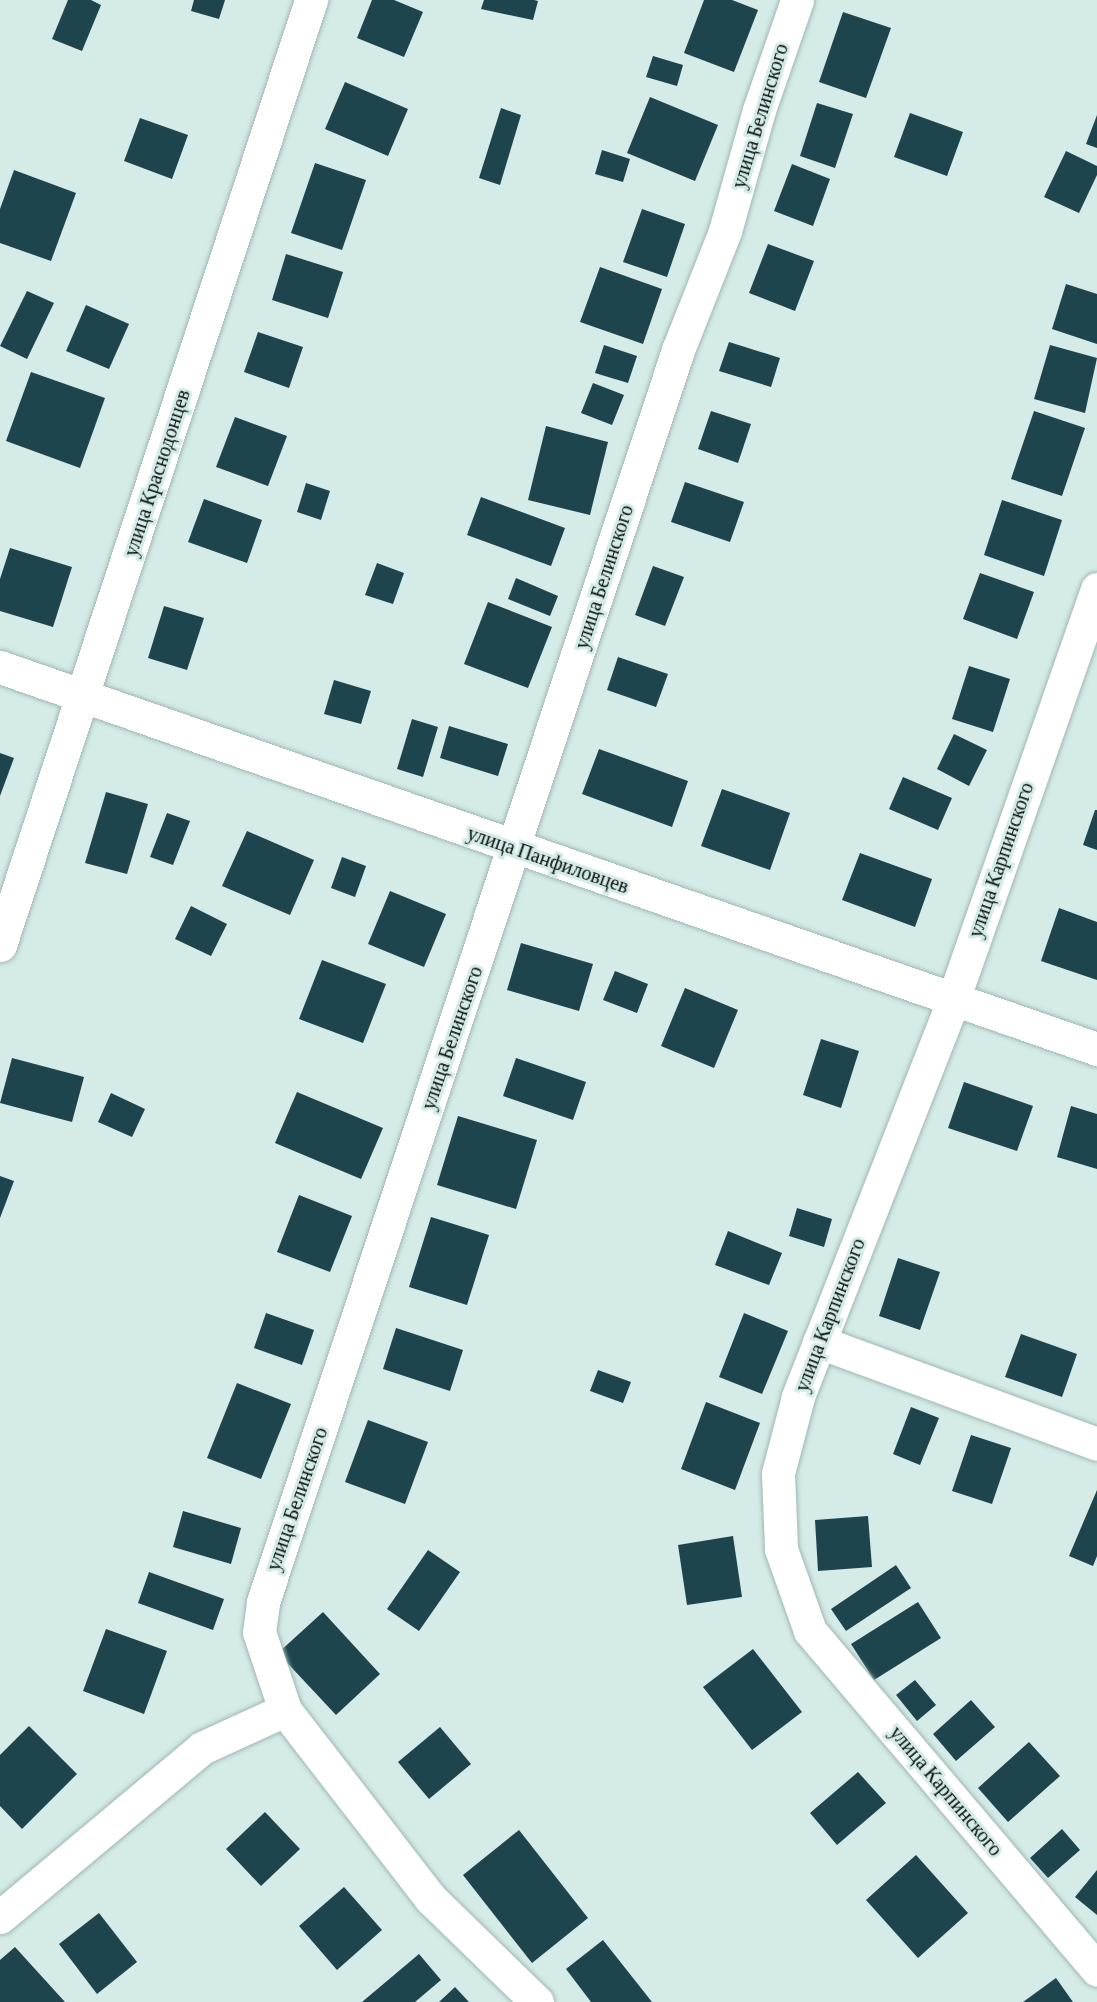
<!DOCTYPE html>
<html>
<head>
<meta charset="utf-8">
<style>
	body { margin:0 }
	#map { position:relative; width:1097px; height:2002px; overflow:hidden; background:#d4ebe7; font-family:"Crimson Pro",serif }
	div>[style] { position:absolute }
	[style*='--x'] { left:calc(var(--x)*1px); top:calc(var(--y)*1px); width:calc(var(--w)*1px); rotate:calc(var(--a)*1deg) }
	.building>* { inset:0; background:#1e454d }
	.roads { filter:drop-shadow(0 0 2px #a0b7b3) drop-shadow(0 0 2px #a0b7b3) }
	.street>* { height:33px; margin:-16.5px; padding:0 16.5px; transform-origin:16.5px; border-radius:16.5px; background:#fff }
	span { translate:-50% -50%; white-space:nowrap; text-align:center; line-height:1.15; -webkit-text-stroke:6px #d4ebe7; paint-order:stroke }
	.street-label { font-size:20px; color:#060e0d }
</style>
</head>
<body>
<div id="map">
	<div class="building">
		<div style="clip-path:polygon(68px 0,91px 0,101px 5px,82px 51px,52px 39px)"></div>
		<div style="clip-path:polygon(194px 0,225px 0,219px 19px,191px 11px)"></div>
		<div style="clip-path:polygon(372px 0,394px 0,423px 12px,404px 57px,357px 38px)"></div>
		<div style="clip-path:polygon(484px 0,534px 0,538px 1px,533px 20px,481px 9px)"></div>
		<div style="clip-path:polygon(704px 0,732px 0,758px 10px,734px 72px,684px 53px)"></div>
		<div style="clip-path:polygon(843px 12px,891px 28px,866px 98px,819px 82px)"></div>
		<div style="clip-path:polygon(653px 56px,683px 65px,677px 86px,646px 77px)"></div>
		<div style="clip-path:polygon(345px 82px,408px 109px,388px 156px,325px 129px)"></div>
		<div style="clip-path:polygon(650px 97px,718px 125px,695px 181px,627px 153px)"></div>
		<div style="clip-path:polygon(817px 103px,853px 114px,835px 168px,800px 156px)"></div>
		<div style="clip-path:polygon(501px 108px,521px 115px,500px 185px,479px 178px)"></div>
		<div style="clip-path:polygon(910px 113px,963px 132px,947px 176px,894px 157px)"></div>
		<div style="clip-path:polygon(1097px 115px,1097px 148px,1086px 144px)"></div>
		<div style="clip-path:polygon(140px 118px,188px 135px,172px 179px,124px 161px)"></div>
		<div style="clip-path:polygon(602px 150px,630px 159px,623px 182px,595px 174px)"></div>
		<div style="clip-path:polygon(1066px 151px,1097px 166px,1097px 175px,1079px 213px,1044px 197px)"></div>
		<div style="clip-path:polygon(315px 163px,366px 180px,342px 250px,291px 233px)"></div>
		<div style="clip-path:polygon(792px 164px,830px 179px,813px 226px,774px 211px)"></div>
		<div style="clip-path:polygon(14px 170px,76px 193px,51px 261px,0 243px,0 209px)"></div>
		<div style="clip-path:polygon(642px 209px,685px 224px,667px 277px,623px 262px)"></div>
		<div style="clip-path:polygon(768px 244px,814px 261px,795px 311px,749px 293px)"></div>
		<div style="clip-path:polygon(286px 254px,343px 272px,328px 318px,272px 300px)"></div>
		<div style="clip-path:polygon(600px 267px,662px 289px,643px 344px,580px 322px)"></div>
		<div style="clip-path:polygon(1066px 284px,1097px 294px,1097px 344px,1052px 329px)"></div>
		<div style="clip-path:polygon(27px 291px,54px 303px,27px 359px,0 346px)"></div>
		<div style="clip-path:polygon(86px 305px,129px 324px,109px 369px,66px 351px)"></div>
		<div style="clip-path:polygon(258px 332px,303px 347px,289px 388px,244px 372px)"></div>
		<div style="clip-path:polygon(729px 342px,780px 358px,771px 387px,719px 371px)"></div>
		<div style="clip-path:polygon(604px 345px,637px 356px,628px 383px,595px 373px)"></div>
		<div style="clip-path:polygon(1050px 345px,1097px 358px,1085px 413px,1034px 399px)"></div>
		<div style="clip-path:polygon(31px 372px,105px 398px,80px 468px,6px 441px)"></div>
		<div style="clip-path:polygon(593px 383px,624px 395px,612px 425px,581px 413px)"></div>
		<div style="clip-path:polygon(711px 411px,751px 424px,738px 463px,698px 449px)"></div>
		<div style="clip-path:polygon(1034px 411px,1085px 428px,1062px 496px,1011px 479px)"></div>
		<div style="clip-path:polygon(235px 417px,287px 436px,268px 486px,216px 467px)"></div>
		<div style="clip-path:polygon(546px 426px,608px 442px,590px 515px,528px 500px)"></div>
		<div style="clip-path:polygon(685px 482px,744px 502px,730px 542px,671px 522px)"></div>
		<div style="clip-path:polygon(306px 483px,330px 491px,321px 520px,297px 512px)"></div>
		<div style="clip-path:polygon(481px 497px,565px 528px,551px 566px,467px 535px)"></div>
		<div style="clip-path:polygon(204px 499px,262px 520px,247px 563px,188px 542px)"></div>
		<div style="clip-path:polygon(1002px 500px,1062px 520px,1044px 576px,984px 555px)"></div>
		<div style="clip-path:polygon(10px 548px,72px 567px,53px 627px,0 611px,0 579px)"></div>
		<div style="clip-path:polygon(377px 563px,404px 573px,393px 604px,365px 595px)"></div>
		<div style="clip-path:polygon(653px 566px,684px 577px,665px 626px,635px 615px)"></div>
		<div style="clip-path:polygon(980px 573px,1034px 592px,1017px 639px,963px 619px)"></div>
		<div style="clip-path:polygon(516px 578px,558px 596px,550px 616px,508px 599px)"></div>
		<div style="clip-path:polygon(488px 602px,552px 627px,528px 688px,464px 664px)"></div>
		<div style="clip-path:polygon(164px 606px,204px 618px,187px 670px,148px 658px)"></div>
		<div style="clip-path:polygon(618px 657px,668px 674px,656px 707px,607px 690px)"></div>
		<div style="clip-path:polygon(969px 666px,1010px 679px,993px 732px,952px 719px)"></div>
		<div style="clip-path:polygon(334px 680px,371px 691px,361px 724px,324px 714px)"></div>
		<div style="clip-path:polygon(412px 719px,438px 727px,423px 777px,397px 769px)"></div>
		<div style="clip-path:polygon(449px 726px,508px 744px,498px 776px,440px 758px)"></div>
		<div style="clip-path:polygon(954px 734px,987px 750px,969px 786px,937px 769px)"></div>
		<div style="clip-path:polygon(599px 749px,688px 781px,672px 827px,582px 794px)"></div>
		<div style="clip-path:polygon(0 753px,14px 758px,0 796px)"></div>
		<div style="clip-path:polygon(903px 777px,952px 798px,938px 830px,889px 809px)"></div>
		<div style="clip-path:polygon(722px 789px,790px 813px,770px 870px,701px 846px)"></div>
		<div style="clip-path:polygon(106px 792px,148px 804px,127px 874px,85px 863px)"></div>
		<div style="clip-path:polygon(1095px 810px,1097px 810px,1097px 850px,1083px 845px)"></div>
		<div style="clip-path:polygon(167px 813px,190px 821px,173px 865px,150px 857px)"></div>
		<div style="clip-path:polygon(247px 831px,314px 860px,290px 915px,222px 886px)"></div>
		<div style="clip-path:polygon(860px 853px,932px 879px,915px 927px,842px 900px)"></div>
		<div style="clip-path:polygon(342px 857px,366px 866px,355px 897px,331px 888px)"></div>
		<div style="clip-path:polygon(390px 891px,446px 914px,424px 967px,368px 944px)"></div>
		<div style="clip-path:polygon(191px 906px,227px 924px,211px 956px,175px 939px)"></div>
		<div style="clip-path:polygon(1059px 908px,1097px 922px,1097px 980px,1041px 961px)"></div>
		<div style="clip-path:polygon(521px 943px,593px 964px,579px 1011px,507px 990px)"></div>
		<div style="clip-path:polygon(322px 960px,386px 984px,363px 1043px,299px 1019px)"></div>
		<div style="clip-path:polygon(615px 971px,648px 984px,637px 1013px,603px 1000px)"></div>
		<div style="clip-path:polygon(685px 988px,738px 1010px,714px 1068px,661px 1046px)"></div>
		<div style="clip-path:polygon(821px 1039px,859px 1051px,841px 1108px,803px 1095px)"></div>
		<div style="clip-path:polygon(12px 1058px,84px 1077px,72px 1122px,0 1103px)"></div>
		<div style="clip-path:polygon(516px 1058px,586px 1082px,573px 1120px,503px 1096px)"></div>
		<div style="clip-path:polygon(964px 1082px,1033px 1106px,1017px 1151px,948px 1128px)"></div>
		<div style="clip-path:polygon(297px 1092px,383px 1128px,361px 1179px,275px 1143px)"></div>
		<div style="clip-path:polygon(111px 1093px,145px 1109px,132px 1137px,98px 1122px)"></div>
		<div style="clip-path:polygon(1071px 1106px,1097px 1114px,1097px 1169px,1057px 1157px)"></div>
		<div style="clip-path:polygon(458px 1116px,537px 1140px,516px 1209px,437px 1185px)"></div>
		<div style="clip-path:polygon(0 1176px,14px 1181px,0 1218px)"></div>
		<div style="clip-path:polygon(299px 1195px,352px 1216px,330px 1272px,277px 1252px)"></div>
		<div style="clip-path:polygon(797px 1208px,832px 1219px,824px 1247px,789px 1236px)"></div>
		<div style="clip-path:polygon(431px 1217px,489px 1235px,467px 1305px,409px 1287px)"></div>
		<div style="clip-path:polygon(728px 1231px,782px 1253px,769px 1285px,715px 1265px)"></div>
		<div style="clip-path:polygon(898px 1258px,940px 1272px,920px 1330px,879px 1316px)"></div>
		<div style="clip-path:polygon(266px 1313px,314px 1330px,302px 1365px,254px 1348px)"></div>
		<div style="clip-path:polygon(744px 1313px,788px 1331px,762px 1394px,719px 1377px)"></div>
		<div style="clip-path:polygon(396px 1328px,463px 1350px,450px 1391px,383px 1369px)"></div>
		<div style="clip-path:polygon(1021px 1334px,1077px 1354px,1062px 1397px,1005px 1377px)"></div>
		<div style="clip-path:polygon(598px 1370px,631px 1382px,623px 1403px,590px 1391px)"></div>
		<div style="clip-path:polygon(237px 1383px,291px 1404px,261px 1479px,207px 1458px)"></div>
		<div style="clip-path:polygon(706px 1402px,760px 1423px,735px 1490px,681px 1469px)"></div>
		<div style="clip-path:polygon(911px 1407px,939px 1418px,920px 1465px,893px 1454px)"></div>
		<div style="clip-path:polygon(368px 1420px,428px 1442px,405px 1504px,345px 1482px)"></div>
		<div style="clip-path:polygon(971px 1435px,1011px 1448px,992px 1504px,952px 1491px)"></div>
		<div style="clip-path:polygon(1097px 1490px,1097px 1556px,1093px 1566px,1069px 1556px)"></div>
		<div style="clip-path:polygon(183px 1511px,241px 1528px,231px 1564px,173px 1547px)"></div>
		<div style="clip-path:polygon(868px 1516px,872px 1567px,818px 1571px,815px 1520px)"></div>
		<div style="clip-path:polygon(733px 1536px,742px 1597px,687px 1605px,678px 1545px)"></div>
		<div style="clip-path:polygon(428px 1550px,460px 1572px,419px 1631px,387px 1609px)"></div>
		<div style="clip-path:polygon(896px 1565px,911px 1588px,846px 1631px,831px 1609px)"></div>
		<div style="clip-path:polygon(149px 1572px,224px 1599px,213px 1630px,138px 1603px)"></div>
		<div style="clip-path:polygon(918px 1602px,941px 1638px,874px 1680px,851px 1644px)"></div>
		<div style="clip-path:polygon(323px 1612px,380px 1674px,336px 1715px,278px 1653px)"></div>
		<div style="clip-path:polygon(106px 1629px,167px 1651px,144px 1714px,83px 1691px)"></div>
		<div style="clip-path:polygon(753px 1649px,802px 1712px,752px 1750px,703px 1687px)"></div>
		<div style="clip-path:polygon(915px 1680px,936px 1705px,917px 1721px,896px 1695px)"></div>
		<div style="clip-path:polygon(971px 1700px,995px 1727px,956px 1761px,933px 1734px)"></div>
		<div style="clip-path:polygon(29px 1726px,77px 1774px,22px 1829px,0 1806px,0 1755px)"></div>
		<div style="clip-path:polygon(440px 1727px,471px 1764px,429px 1799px,398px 1762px)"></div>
		<div style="clip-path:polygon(1029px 1742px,1060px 1776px,1008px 1822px,978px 1788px)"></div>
		<div style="clip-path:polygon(858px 1772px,886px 1803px,837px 1845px,810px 1813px)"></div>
		<div style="clip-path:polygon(265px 1812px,300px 1849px,261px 1886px,226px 1849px)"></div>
		<div style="clip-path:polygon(1062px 1829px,1080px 1850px,1048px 1878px,1030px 1858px)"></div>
		<div style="clip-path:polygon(519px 1830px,588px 1918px,532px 1963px,463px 1875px)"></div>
		<div style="clip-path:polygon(916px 1855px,968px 1913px,918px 1958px,866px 1900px)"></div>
		<div style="clip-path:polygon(1097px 1870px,1097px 1915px,1075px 1897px)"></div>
		<div style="clip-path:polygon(344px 1887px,382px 1930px,337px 1970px,299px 1926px)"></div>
		<div style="clip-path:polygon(99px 1913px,137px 1962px,97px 1994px,59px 1944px)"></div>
		<div style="clip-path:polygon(603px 1940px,652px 2002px,591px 2002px,566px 1969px)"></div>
		<div style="clip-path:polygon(15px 1947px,65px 2002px,0 2002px,0 1960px)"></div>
		<div style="clip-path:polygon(419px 1954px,441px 1980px,415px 2002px,362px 2002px)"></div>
		<div style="clip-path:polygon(1056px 1978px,1073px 2002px,1023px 2002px)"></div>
		<div style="clip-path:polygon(455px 1987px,469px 2002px,439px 2002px)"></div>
	</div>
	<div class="roads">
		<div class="street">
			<div style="--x:1097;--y:589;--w:436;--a:109.3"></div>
			<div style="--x:953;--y:1001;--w:425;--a:111.4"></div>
			<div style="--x:798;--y:1397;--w:79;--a:104.7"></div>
			<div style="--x:778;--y:1473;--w:76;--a:87.7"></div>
			<div style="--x:781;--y:1549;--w:87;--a:70.5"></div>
			<div style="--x:810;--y:1631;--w:444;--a:49.7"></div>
			<div style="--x:0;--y:667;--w:1162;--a:19.2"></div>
			<div style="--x:0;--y:945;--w:995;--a:-71.78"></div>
			<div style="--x:819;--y:1342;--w:296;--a:20.1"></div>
			<div style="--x:0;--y:1917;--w:263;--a:-39.9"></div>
			<div style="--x:202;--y:1748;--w:91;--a:-24.6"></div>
			<div style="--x:537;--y:2002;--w:148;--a:-135.8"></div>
			<div style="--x:431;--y:1899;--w:239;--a:-127.7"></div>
			<div style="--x:285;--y:1710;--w:82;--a:-108.4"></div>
			<div style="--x:259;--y:1632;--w:30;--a:-82"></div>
			<div style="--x:263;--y:1602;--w:1319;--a:-71.66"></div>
			<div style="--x:678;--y:350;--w:128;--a:-68.4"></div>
			<div style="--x:725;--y:231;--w:126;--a:-74.3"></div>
			<div style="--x:759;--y:110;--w:116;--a:-70.9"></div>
		</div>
	</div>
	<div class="street-label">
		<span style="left:760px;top:116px;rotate:-73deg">улица Белинского</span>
		<span style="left:157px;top:473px;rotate:-72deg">улица Краснодонцев</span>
		<span style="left:604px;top:577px;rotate:-72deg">улица Белинского</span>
		<span style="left:548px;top:860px;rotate:19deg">улица Панфиловцев</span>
		<span style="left:1001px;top:860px;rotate:-71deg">улица Карпинского</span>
		<span style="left:452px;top:1038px;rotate:-71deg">улица Белинского</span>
		<span style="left:830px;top:1315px;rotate:-69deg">улица Карпинского</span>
		<span style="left:297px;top:1499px;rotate:-71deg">улица Белинского</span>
		<span style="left:946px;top:1791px;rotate:50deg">улица Карпинского</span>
	</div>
</div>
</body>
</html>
